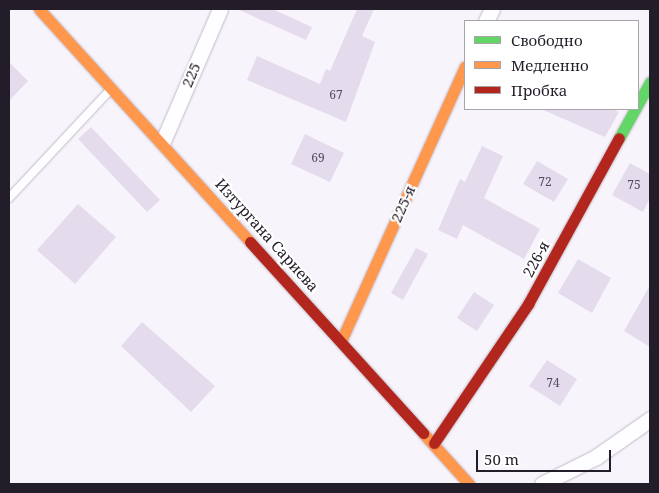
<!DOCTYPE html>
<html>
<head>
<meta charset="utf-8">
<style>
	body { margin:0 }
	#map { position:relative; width:659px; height:493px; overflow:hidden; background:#f8f4fc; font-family:"Noto Serif",serif }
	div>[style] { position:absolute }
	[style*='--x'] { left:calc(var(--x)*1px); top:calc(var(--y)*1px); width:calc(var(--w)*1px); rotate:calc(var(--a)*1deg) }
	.building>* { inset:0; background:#e4dbed }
	.roads { filter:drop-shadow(0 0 1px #c1bcc6) drop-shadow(0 0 1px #c1bcc6) }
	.lane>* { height:8px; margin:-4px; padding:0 4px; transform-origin:4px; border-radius:4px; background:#fefdff }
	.street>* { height:15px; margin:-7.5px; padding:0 7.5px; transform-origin:7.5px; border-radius:7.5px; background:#fefdff }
	.fast>* { height:11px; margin:-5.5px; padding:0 5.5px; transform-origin:5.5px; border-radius:5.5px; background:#63d668 }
	.slow>* { height:11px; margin:-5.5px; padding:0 5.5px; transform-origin:5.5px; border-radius:5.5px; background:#ff974d }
	.jam>* { height:11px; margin:-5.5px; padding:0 5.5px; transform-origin:5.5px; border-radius:5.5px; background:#b3261e }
	span { translate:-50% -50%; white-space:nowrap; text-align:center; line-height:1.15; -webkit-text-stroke:4.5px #fff; paint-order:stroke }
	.number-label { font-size:12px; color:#534c5a }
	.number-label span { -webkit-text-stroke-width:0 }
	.street-label { font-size:15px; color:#231d29 }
	.frame { position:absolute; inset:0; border:10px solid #231d29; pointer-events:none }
	.legend { position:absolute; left:464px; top:20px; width:175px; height:90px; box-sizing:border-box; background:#fff; border:1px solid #a7a5a9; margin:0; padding:6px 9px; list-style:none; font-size:15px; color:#231d29 }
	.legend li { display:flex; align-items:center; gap:10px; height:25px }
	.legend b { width:25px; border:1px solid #a7a5a9 }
	.scale { position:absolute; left:476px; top:450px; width:135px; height:22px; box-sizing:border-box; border:2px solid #231d29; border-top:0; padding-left:6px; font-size:15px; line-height:18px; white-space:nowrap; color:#231d29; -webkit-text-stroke:4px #fff; paint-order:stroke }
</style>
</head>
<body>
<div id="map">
	<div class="building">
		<div style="clip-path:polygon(237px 9px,272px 9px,312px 27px,306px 40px)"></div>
		<div style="clip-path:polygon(357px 9px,374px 9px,362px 36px,375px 42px,346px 122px,247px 80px,257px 56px,320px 84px,326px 69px,330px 71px)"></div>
		<div style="clip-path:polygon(9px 62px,28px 81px,9px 101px)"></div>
		<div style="clip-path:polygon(541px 109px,612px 109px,619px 112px,605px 137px)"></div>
		<div style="clip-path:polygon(91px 127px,160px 200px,147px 212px,78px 139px)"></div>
		<div style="clip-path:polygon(305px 134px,344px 153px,330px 182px,291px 164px)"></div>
		<div style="clip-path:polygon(482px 146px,503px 156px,484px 198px,540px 229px,524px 259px,463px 225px,457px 239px,438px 230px,460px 179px,465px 182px)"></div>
		<div style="clip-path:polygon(537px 161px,568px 179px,554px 202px,523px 184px)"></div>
		<div style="clip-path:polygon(630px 163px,650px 174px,650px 198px,643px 212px,612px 195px)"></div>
		<div style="clip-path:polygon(78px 204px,116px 237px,75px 284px,37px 250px)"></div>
		<div style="clip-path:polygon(416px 248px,428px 254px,403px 300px,391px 293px)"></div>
		<div style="clip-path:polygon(578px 259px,611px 278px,592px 313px,558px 293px)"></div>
		<div style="clip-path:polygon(650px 285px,650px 347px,624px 331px)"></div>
		<div style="clip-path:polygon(474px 292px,494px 305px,477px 331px,457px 318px)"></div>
		<div style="clip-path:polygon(142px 322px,215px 386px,191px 412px,121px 346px)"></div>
		<div style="clip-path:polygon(547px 360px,577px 379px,560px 406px,529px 386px)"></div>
	</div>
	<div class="roads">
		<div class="lane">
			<div style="--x:9;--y:198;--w:148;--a:-46.9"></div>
		</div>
		<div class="street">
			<div style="--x:486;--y:21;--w:13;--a:-63"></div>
			<div style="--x:163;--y:141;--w:144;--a:-66.6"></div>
			<div style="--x:542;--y:484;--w:60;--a:-26.6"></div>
			<div style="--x:596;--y:457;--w:66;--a:-35.1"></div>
		</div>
		<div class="fast">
			<div style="--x:619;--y:138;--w:64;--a:-61"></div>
		</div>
		<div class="slow">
			<div style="--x:39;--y:9;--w:314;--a:47.8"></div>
			<div style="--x:341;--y:341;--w:301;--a:-65.7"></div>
			<div style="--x:423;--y:433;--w:69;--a:48"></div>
		</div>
		<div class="jam">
			<div style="--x:250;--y:242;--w:258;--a:47.8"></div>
			<div style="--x:434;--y:443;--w:168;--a:-55.9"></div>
			<div style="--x:528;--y:304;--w:189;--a:-61.3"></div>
		</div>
	</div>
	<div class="number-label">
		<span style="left:336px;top:95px">67</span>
		<span style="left:318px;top:158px">69</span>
		<span style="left:545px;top:182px">72</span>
		<span style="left:634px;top:185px">75</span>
		<span style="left:553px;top:383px">74</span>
	</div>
	<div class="street-label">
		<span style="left:191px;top:75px;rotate:-67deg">225</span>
		<span style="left:403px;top:204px;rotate:-66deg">225-я</span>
		<span style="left:267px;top:235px;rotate:48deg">Изтургана Сариева</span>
		<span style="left:536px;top:259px;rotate:-61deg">226-я</span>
	</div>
	<div class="frame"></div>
	<ul class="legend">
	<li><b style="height:6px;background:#63d668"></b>Свободно</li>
	<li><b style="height:6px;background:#ff974d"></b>Медленно</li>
	<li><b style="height:6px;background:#b3261e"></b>Пробка</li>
	</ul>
	<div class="scale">50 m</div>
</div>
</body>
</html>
